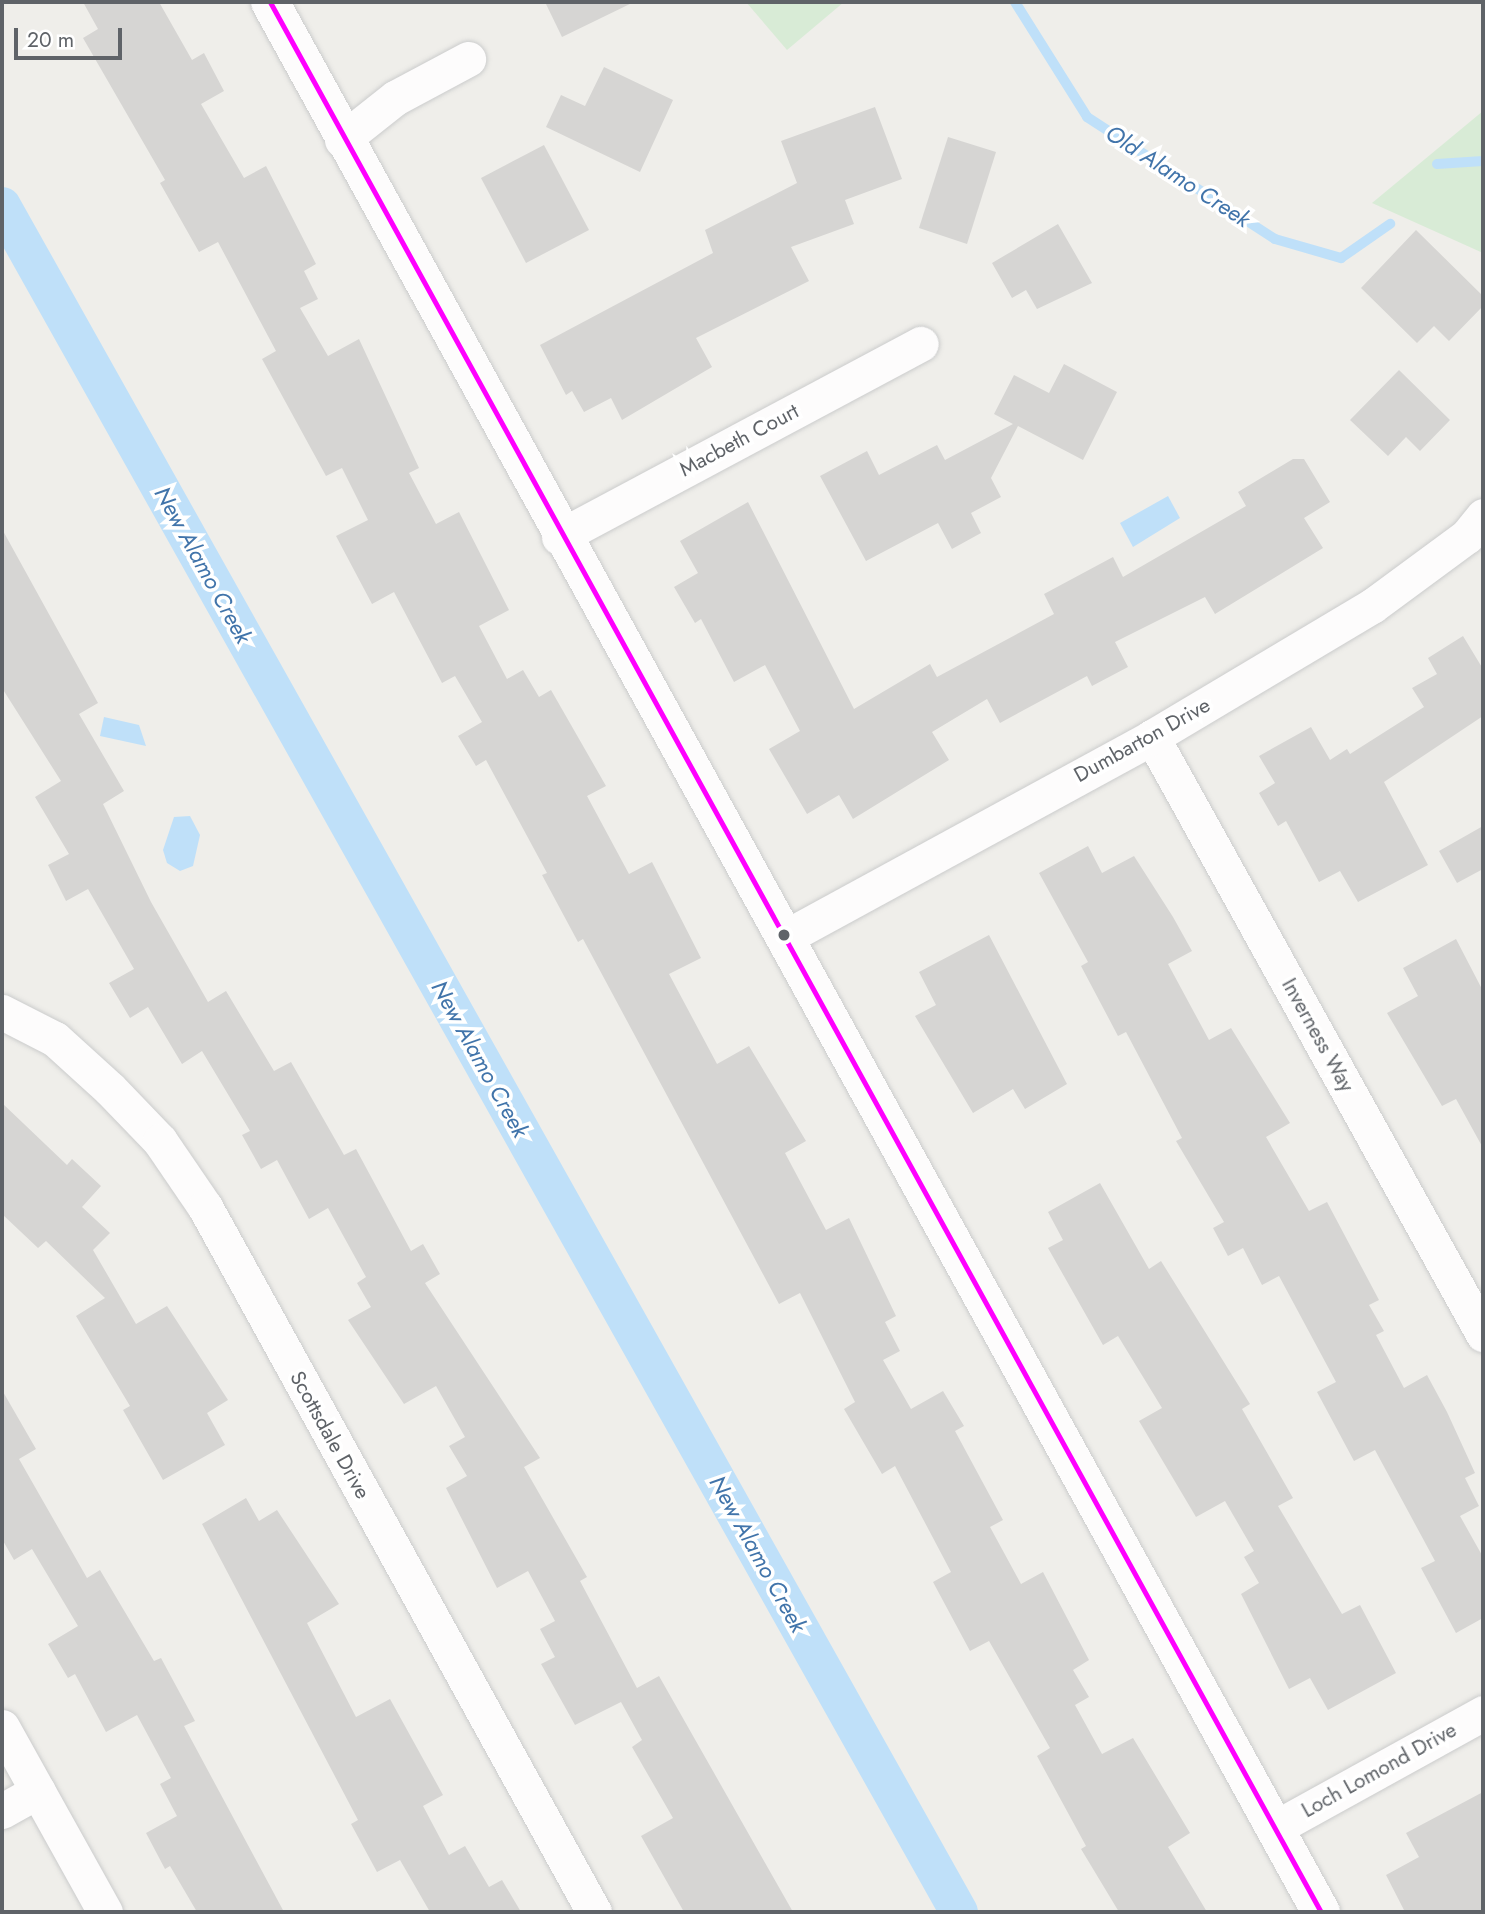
<!DOCTYPE html>
<html>
<head>
<meta charset="utf-8">
<style>
	body { margin:0 }
	#map { position:relative; width:1485px; height:1914px; overflow:hidden; background:#efeeea; font-family:Jost,sans-serif }
	div>[style] { position:absolute }
	[style*='--x'] { left:calc(var(--x)*1px); top:calc(var(--y)*1px); width:calc(var(--w)*1px); rotate:calc(var(--a)*1deg) }
	.green>* { inset:0; background:#d8ebd6 }
	.water>* { inset:0; background:#bfe0f9 }
	.stream>* { height:10px; margin:-5px; padding:0 5px; transform-origin:5px; border-radius:5px; background:#bfe0f9 }
	.canal>* { height:38px; margin:-19px; padding:0 19px; transform-origin:19px; border-radius:19px; background:#bfe0f9 }
	.building>* { inset:0; background:#d6d5d3 }
	.roads { filter:drop-shadow(0 0 2px #cbcccc) drop-shadow(0 0 2px #cbcccc) }
	.street>* { height:35px; margin:-17.5px; padding:0 17.5px; transform-origin:17.5px; border-radius:17.5px; background:#fdfcfc }
	.secondary>* { height:38px; margin:-19px; padding:0 19px; transform-origin:19px; border-radius:19px; background:#fdfcfc }
	.bus-1>* { height:5px; margin:-2.5px; padding:0 2.5px; transform-origin:2.5px; border-radius:2.5px; background:#f0f }
	.dots>* { width:19px; height:19px; translate:-50% -50%; box-sizing:border-box; border:4px solid #fff; border-radius:50% }
	span { translate:-50% -50%; white-space:nowrap; text-align:center; line-height:1.15; -webkit-text-stroke:7px #fff; paint-order:stroke }
	.street-label { font-size:21px; color:#5f6368 }
	.water-label { font-size:23px; color:#4174aa; font-style:italic }
	.frame { position:absolute; inset:0; border:4px solid #5f6368; pointer-events:none }
	.scale { position:absolute; left:14px; top:28px; width:108px; height:32px; box-sizing:border-box; border:4px solid #5f6368; border-top:0; padding-left:9px; font-size:21px; line-height:24px; white-space:nowrap; color:#5f6368; -webkit-text-stroke:5px #fff; paint-order:stroke }
</style>
</head>
<body>
<div id="map">
	<div class="green">
		<div style="clip-path:polygon(746px 2px,844px 2px,787px 50px)"></div>
		<div style="clip-path:polygon(1483px 111px,1483px 253px,1372px 203px)"></div>
	</div>
	<div class="water">
		<div style="clip-path:polygon(1168px 496px,1180px 518px,1133px 547px,1120px 523px)"></div>
		<div style="clip-path:polygon(104px 717px,139px 725px,146px 746px,100px 736px)"></div>
		<div style="clip-path:polygon(190px 816px,200px 835px,193px 866px,180px 871px,167px 863px,163px 850px,174px 817px)"></div>
	</div>
	<div class="stream">
		<div style="--x:1015;--y:2;--w:136;--a:57.9"></div>
		<div style="--x:1087;--y:117;--w:224;--a:33"></div>
		<div style="--x:1275;--y:239;--w:69;--a:16.1"></div>
		<div style="--x:1341;--y:258;--w:60;--a:-34.8"></div>
		<div style="--x:1437;--y:164;--w:46;--a:-3.7"></div>
	</div>
	<div class="canal">
		<div style="--x:2;--y:206;--w:1956;--a:60.71"></div>
	</div>
	<div class="building">
		<div style="clip-path:polygon(83px 2px,159px 2px,192px 60px,204px 53px,224px 91px,201px 104px,244px 178px,266px 166px,316px 264px,304px 271px,318px 299px,300px 308px,328px 356px,359px 339px,419px 468px,409px 473px,436px 524px,459px 512px,509px 610px,479px 626px,507px 679px,523px 670px,539px 697px,551px 690px,606px 786px,587px 796px,629px 874px,652px 862px,701px 958px,669px 974px,717px 1064px,749px 1046px,806px 1141px,785px 1153px,826px 1230px,849px 1218px,896px 1316px,885px 1322px,900px 1351px,883px 1360px,911px 1409px,943px 1391px,964px 1426px,955px 1431px,1003px 1520px,990px 1527px,1021px 1584px,1043px 1572px,1089px 1660px,1073px 1670px,1089px 1697px,1075px 1705px,1102px 1754px,1133px 1738px,1190px 1833px,1168px 1847px,1207px 1912px,1119px 1912px,1081px 1849px,1086px 1846px,1037px 1756px,1050px 1748px,989px 1641px,970px 1651px,933px 1582px,951px 1572px,895px 1466px,882px 1474px,844px 1409px,855px 1402px,800px 1293px,779px 1304px,583px 939px,578px 942px,542px 875px,547px 873px,486px 760px,476px 766px,458px 736px,482px 722px,455px 676px,442px 683px,394px 592px,372px 604px,336px 536px,368px 520px,342px 468px,326px 476px,262px 359px,276px 351px,218px 242px,199px 252px,160px 183px,165px 180px,83px 38px,98px 29px)"></div>
		<div style="clip-path:polygon(545px 2px,634px 2px,562px 37px)"></div>
		<div style="clip-path:polygon(604px 67px,673px 100px,640px 172px,546px 127px,561px 95px,585px 106px)"></div>
		<div style="clip-path:polygon(875px 107px,902px 179px,845px 200px,854px 224px,791px 247px,809px 281px,696px 338px,712px 367px,622px 420px,611px 398px,584px 412px,572px 391px,566px 395px,540px 345px,713px 253px,705px 230px,797px 183px,781px 141px)"></div>
		<div style="clip-path:polygon(948px 137px,996px 152px,967px 244px,919px 228px)"></div>
		<div style="clip-path:polygon(544px 145px,589px 230px,526px 263px,481px 178px)"></div>
		<div style="clip-path:polygon(1058px 224px,1092px 283px,1037px 309px,1026px 290px,1012px 298px,992px 263px)"></div>
		<div style="clip-path:polygon(1416px 230px,1483px 296px,1483px 306px,1449px 341px,1434px 326px,1417px 343px,1361px 288px)"></div>
		<div style="clip-path:polygon(1064px 364px,1117px 392px,1083px 460px,1018px 426px,991px 478px,1001px 497px,971px 513px,981px 533px,952px 549px,938px 523px,866px 561px,820px 476px,867px 451px,879px 475px,937px 445px,945px 460px,1013px 424px,994px 414px,1014px 375px,1049px 393px)"></div>
		<div style="clip-path:polygon(1399px 370px,1450px 420px,1420px 451px,1406px 437px,1388px 456px,1350px 420px)"></div>
		<div style="clip-path:polygon(1293px 459px,1304px 459px,1330px 502px,1304px 518px,1323px 548px,1215px 614px,1205px 597px,1115px 642px,1128px 667px,1092px 686px,1087px 676px,1000px 723px,987px 699px,932px 732px,949px 760px,853px 819px,839px 795px,807px 814px,769px 749px,800px 731px,765px 665px,734px 682px,701px 619px,695px 623px,674px 587px,698px 573px,680px 541px,748px 502px,854px 709px,930px 664px,937px 677px,1054px 614px,1044px 594px,1113px 557px,1123px 577px,1246px 506px,1238px 492px)"></div>
		<div style="clip-path:polygon(2px 529px,98px 703px,79px 714px,124px 791px,103px 804px,151px 902px,208px 1002px,226px 991px,274px 1071px,291px 1062px,344px 1155px,356px 1149px,411px 1251px,423px 1244px,440px 1274px,425px 1283px,540px 1458px,524px 1467px,587px 1577px,580px 1581px,637px 1688px,659px 1676px,793px 1912px,684px 1912px,641px 1836px,673px 1818px,632px 1747px,642px 1740px,621px 1702px,575px 1725px,541px 1664px,555px 1657px,540px 1629px,555px 1621px,528px 1571px,497px 1588px,446px 1488px,467px 1476px,449px 1446px,465px 1437px,436px 1386px,404px 1404px,348px 1320px,371px 1307px,357px 1283px,366px 1277px,328px 1208px,309px 1219px,277px 1160px,261px 1169px,242px 1135px,250px 1131px,202px 1051px,182px 1064px,148px 1007px,130px 1018px,109px 983px,134px 969px,88px 889px,66px 901px,48px 865px,69px 854px,35px 797px,61px 781px,2px 688px)"></div>
		<div style="clip-path:polygon(1463px 636px,1483px 669px,1483px 716px,1384px 782px,1428px 865px,1358px 902px,1340px 871px,1319px 882px,1286px 821px,1278px 826px,1259px 793px,1275px 783px,1259px 756px,1311px 727px,1330px 760px,1347px 749px,1350px 754px,1424px 707px,1412px 688px,1437px 674px,1428px 658px)"></div>
		<div style="clip-path:polygon(1483px 826px,1483px 869px,1457px 883px,1439px 851px)"></div>
		<div style="clip-path:polygon(1088px 846px,1102px 873px,1134px 856px,1173px 917px,1192px 951px,1168px 964px,1209px 1040px,1231px 1028px,1290px 1123px,1266px 1137px,1309px 1211px,1327px 1202px,1379px 1300px,1369px 1305px,1384px 1331px,1376px 1335px,1404px 1388px,1427px 1375px,1447px 1412px,1475px 1473px,1465px 1478px,1479px 1506px,1460px 1516px,1483px 1557px,1483px 1618px,1456px 1633px,1421px 1568px,1435px 1561px,1375px 1450px,1354px 1461px,1317px 1392px,1336px 1382px,1279px 1276px,1262px 1285px,1243px 1248px,1228px 1256px,1213px 1228px,1224px 1222px,1176px 1141px,1182px 1138px,1126px 1032px,1118px 1036px,1081px 966px,1088px 962px,1039px 873px)"></div>
		<div style="clip-path:polygon(989px 935px,1067px 1084px,1025px 1109px,1013px 1089px,973px 1113px,915px 1016px,936px 1005px,919px 972px)"></div>
		<div style="clip-path:polygon(1456px 939px,1483px 991px,1483px 1148px,1456px 1099px,1442px 1106px,1387px 1013px,1418px 996px,1403px 968px)"></div>
		<div style="clip-path:polygon(2px 1103px,67px 1165px,72px 1159px,101px 1186px,82px 1207px,110px 1233px,93px 1250px,136px 1324px,167px 1306px,228px 1400px,207px 1413px,225px 1445px,163px 1480px,123px 1410px,130px 1406px,76px 1316px,105px 1298px,46px 1241px,38px 1248px,2px 1214px)"></div>
		<div style="clip-path:polygon(1100px 1183px,1149px 1269px,1161px 1261px,1250px 1404px,1242px 1409px,1293px 1498px,1278px 1506px,1342px 1614px,1360px 1605px,1396px 1673px,1328px 1710px,1310px 1678px,1289px 1689px,1241px 1594px,1259px 1583px,1244px 1557px,1254px 1551px,1225px 1501px,1196px 1517px,1139px 1421px,1162px 1408px,1118px 1336px,1103px 1345px,1048px 1248px,1063px 1240px,1048px 1212px)"></div>
		<div style="clip-path:polygon(2px 1390px,36px 1449px,19px 1459px,87px 1578px,100px 1570px,154px 1661px,161px 1658px,195px 1721px,184px 1726px,284px 1912px,197px 1912px,170px 1866px,165px 1869px,146px 1833px,177px 1816px,160px 1784px,171px 1778px,137px 1715px,106px 1732px,75px 1674px,68px 1678px,48px 1644px,78px 1626px,32px 1549px,14px 1560px,2px 1539px)"></div>
		<div style="clip-path:polygon(246px 1498px,259px 1521px,277px 1510px,339px 1604px,307px 1623px,356px 1717px,390px 1699px,443px 1795px,423px 1806px,449px 1855px,465px 1846px,489px 1887px,502px 1880px,521px 1912px,430px 1912px,400px 1860px,377px 1872px,351px 1824px,358px 1820px,202px 1524px)"></div>
		<div style="clip-path:polygon(1483px 1792px,1483px 1912px,1405px 1912px,1386px 1875px,1419px 1857px,1406px 1833px)"></div>
	</div>
	<div class="roads">
		<div class="street">
			<div style="--x:342;--y:140;--w:68;--a:-38.4"></div>
			<div style="--x:395;--y:98;--w:83;--a:-28.1"></div>
			<div style="--x:559;--y:537;--w:410;--a:-28.1"></div>
			<div style="--x:1152;--y:737;--w:683;--a:60.99"></div>
			<div style="--x:784;--y:938;--w:419;--a:-28.6"></div>
			<div style="--x:1152;--y:737;--w:256;--a:-30.8"></div>
			<div style="--x:1372;--y:606;--w:118;--a:-36.4"></div>
			<div style="--x:1467;--y:536;--w:26;--a:-51"></div>
			<div style="--x:2;--y:1012;--w:59;--a:27"></div>
			<div style="--x:55;--y:1039;--w:74;--a:42.3"></div>
			<div style="--x:110;--y:1089;--w:72;--a:46.1"></div>
			<div style="--x:160;--y:1141;--w:80;--a:55.7"></div>
			<div style="--x:205;--y:1207;--w:805;--a:61.11"></div>
			<div style="--x:2;--y:1727;--w:212;--a:60.9"></div>
			<div style="--x:2;--y:1811;--w:41;--a:-29.1"></div>
			<div style="--x:1275;--y:1828;--w:238;--a:-28.9"></div>
		</div>
		<div class="secondary">
			<div style="--x:270;--y:2;--w:2180;--a:61.18"></div>
		</div>
	</div>
	<div class="bus-1">
		<div style="--x:270;--y:2;--w:2180;--a:61.18"></div>
	</div>
	<div class="dots">
		<div style="left:784px;top:935px;background:#5f6368"></div>
	</div>
	<div class="street-label">
		<span style="left:739px;top:440px;rotate:-28deg">Macbeth Court</span>
		<span style="left:1142px;top:740px;rotate:-29deg">Dumbarton Drive</span>
		<span style="left:1318px;top:1035px;rotate:61deg">Inverness Way</span>
		<span style="left:330px;top:1435px;rotate:61deg">Scottsdale Drive</span>
		<span style="left:1379px;top:1770px;rotate:-29deg">Loch Lomond Drive</span>
	</div>
	<div class="water-label">
		<span style="left:1178px;top:176px;rotate:33deg">Old Alamo Creek</span>
		<span style="left:203px;top:565px;rotate:61deg">New Alamo Creek</span>
		<span style="left:480px;top:1059px;rotate:61deg">New Alamo Creek</span>
		<span style="left:758px;top:1554px;rotate:61deg">New Alamo Creek</span>
	</div>
	<div class="frame"></div>
	<div class="scale">20 m</div>
</div>
</body>
</html>
